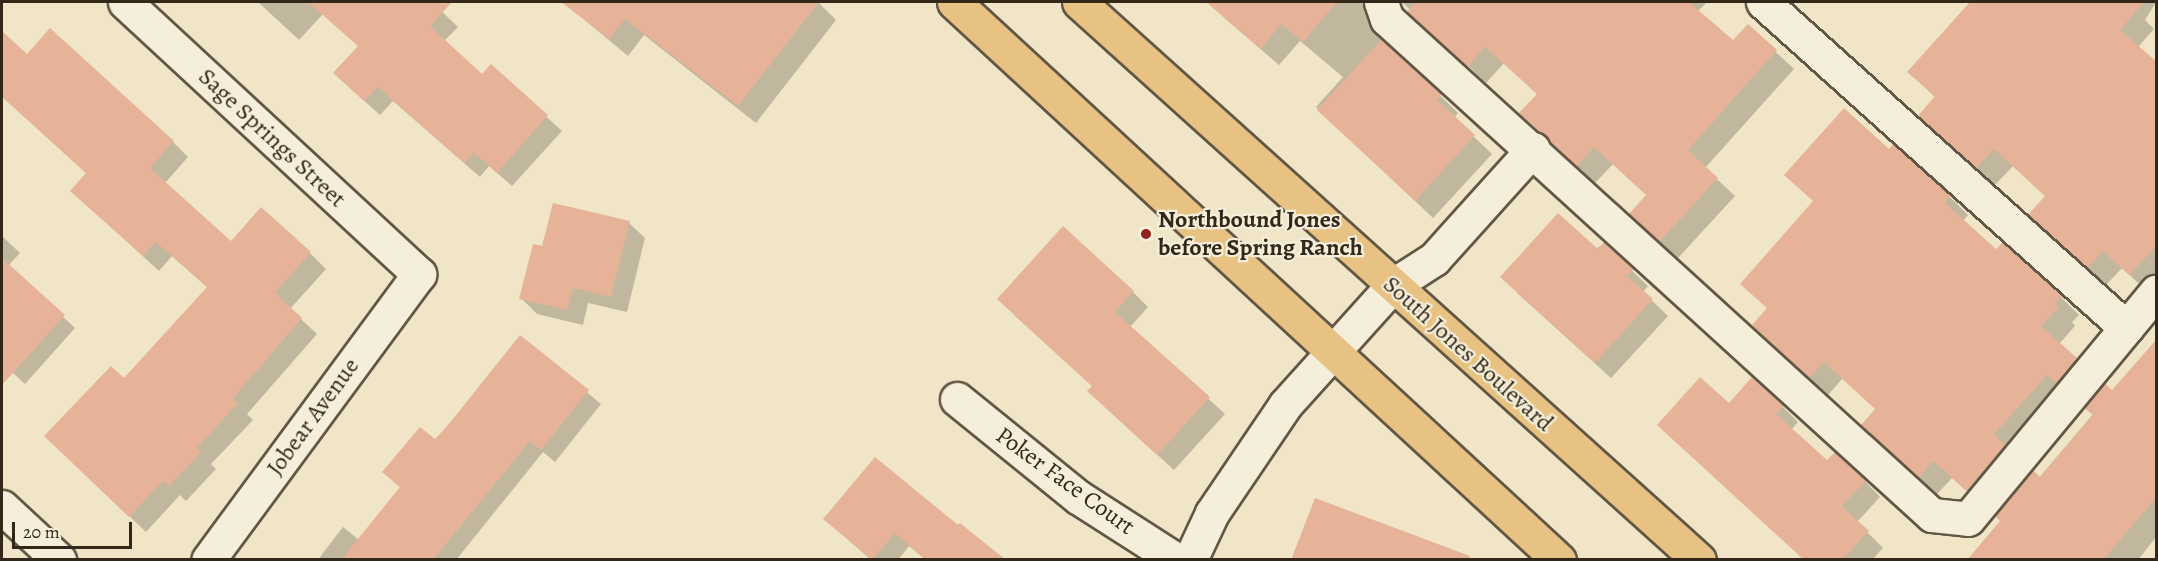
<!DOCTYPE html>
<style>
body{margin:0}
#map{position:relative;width:2158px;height:561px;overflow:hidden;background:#f0e5c6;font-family:Alegreya,serif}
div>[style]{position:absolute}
.shadow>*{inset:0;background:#0003}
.building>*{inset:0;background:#e7b398}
.roads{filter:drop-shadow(2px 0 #625645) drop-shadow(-2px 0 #625645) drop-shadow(0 2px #625645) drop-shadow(0 -2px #625645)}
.minor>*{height:33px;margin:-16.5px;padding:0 16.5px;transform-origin:16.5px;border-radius:16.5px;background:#f5eeda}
.major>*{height:33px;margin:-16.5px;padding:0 16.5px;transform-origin:16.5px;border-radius:16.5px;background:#e8c283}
.dots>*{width:16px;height:16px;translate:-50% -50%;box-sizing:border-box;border:3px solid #f5eeda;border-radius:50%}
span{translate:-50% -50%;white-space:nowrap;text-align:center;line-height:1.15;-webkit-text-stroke:4.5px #f5eeda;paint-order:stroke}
.street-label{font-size:24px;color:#33271a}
.poi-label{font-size:24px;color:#33271a;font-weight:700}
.left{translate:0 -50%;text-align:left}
.frame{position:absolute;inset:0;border:3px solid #33271a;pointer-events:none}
.scale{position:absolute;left:12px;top:522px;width:120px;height:27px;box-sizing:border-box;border:3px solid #33271a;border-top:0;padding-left:8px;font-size:18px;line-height:21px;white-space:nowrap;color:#33271a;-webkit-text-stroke:4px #f5eeda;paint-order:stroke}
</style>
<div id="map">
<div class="shadow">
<i style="clip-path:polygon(258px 2px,432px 2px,458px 27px,444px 41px,482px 76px,491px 66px,562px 131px,512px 186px,489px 166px,480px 177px,393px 101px,380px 115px,350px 88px,359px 47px,323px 14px,299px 40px)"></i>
<i style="clip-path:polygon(563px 2px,818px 2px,836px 20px,756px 123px,644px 35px,628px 56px)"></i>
<i style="clip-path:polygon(1214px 2px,1396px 2px,1380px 16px,1387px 44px,1458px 113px,1454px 118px,1492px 154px,1433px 218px,1316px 107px,1343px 77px,1300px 41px,1279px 65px,1229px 22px,1211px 5px)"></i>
<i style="clip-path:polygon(1402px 2px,1707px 2px,1698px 11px,1733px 43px,1748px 26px,1794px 69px,1705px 168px,1735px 196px,1678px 258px,1649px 232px,1648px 196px,1613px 164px,1595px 183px,1539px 131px,1538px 95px,1504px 63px,1486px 83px)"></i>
<i style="clip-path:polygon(1990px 2px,2156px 2px,2145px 20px,2154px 29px,2138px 47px,2156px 64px,2156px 282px,2148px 292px,2122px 268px,2106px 285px,2048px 232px,2046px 197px,2013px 166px,1995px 185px,1938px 134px,1936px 98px,1909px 72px,1959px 35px)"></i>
<i style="clip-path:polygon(2px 33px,27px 56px,173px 142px,188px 157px,165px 183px,231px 243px,310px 253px,326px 269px,290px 309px,317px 334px,247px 414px,253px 420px,211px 464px,216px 469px,186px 501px,180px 495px,146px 532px,62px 452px,208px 288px,172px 256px,159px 271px,88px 206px,87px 174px,2px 96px)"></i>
<i style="clip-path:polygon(1889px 151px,1950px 197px,1968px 215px,1963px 221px,1996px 251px,2061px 297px,2079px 315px,2072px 322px,2075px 326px,2059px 344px,2094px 377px,1985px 508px,1952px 478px,1937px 494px,1880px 442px,1877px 409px,1843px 378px,1828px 395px,1771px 343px,1754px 325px,1768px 309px,1743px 284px)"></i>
<i style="clip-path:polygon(629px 223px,645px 238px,627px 312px,588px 303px,583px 325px,537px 314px,521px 298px,543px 247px)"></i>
<i style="clip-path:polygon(2px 236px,20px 253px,8px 266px,75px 328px,25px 384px,2px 363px)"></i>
<i style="clip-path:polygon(1604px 244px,1648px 286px,1643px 292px,1668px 316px,1611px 378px,1517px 293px)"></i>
<i style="clip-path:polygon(1133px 292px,1148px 307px,1130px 327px,1225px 414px,1174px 470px,1105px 407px,1093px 387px,1014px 315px)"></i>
<i style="clip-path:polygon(521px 337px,601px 404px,555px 462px,543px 452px,456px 560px,322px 560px,320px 557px,343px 527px,359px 540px,401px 488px,384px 472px,435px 441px)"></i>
<i style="clip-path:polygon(2156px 340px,2156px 537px,2138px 560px,1969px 560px)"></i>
<i style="clip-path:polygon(1729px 405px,1783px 407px,1798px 422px,1791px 430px,1828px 463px,1865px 481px,1880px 497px,1857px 522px,1883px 548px,1872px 560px,1805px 560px)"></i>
<i style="clip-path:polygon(875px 459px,1002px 560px,926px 560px,909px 546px,898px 560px,871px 560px,825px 519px)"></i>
</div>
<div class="building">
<i style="clip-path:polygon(308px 2px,452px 2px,430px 26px,482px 74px,491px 64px,548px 115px,497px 173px,474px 152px,464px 163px,378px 87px,364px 101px,333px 73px,358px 46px)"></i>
<i style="clip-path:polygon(561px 2px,819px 2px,738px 106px,625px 19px,609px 39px)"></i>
<i style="clip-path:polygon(1206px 2px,1337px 2px,1303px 42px,1281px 24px,1261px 49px)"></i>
<i style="clip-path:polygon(1417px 2px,1689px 2px,1733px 40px,1748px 24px,1777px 50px,1688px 150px,1718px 178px,1659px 242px,1629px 214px,1646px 195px,1594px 147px,1577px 166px,1519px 113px,1537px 94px,1485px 47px,1467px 67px,1407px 12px)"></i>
<i style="clip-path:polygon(1970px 2px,2144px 2px,2120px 30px,2157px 62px,2157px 245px,2129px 275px,2103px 251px,2087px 268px,2028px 215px,2045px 196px,1994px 149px,1976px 168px,1918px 116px,1935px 96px,1907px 72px)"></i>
<i style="clip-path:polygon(50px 28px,174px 141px,150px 168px,231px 241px,261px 207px,311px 252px,275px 293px,302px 318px,233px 398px,238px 403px,197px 448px,202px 452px,169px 486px,163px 481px,129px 517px,44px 436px,111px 366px,124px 378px,207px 287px,156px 242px,143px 256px,70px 191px,86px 173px,2px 97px,2px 31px,27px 54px)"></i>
<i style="clip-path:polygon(1382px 39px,1442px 94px,1437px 100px,1475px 135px,1415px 201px,1317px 110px)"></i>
<i style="clip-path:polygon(1844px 108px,1889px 149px,1893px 144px,1951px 196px,1945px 203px,1996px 249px,2003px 242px,2062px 296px,2055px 304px,2059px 307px,2041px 326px,2077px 358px,2056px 383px,2047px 375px,1994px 434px,2005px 445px,1967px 491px,1933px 461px,1919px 478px,1861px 425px,1875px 409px,1824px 362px,1809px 378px,1752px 325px,1767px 308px,1740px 284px,1813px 201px,1784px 175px)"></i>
<i style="clip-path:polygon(553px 203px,630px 221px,611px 297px,573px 288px,567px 310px,519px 299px,533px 244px,542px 246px)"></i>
<i style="clip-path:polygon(1558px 213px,1598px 249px,1604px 242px,1634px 269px,1627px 276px,1653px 299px,1595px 363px,1500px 277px)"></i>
<i style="clip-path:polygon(1063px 226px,1134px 291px,1115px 312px,1210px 397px,1157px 455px,1087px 391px,1092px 386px,997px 299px)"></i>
<i style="clip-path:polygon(2px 258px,65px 315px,2px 385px)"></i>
<i style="clip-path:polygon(520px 335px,589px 390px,541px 450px,530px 441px,433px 560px,341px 560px,400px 487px,382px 472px,420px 427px,435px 439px,449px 424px)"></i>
<i style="clip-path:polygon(2157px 339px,2157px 497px,2103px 560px,1967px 560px,2000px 521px,1995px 516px,2033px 470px,2040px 477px,2093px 415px,2084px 408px,2105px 383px,2112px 390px)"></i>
<i style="clip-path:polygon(1700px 377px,1729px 403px,1752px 377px,1784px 406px,1776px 414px,1827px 460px,1835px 452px,1866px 480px,1842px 506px,1869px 531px,1842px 560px,1804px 560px,1657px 425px)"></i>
<i style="clip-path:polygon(875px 457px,958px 525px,960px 523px,1006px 560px,926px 560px,895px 533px,872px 560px,823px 519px)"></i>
<i style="clip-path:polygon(1315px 498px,1470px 556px,1469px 560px,1291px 560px)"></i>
</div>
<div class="roads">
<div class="minor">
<i style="left:125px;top:2px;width:401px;rotate:42.8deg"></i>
<i style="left:419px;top:274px;width:355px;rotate:126.4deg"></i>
<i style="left:1381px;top:2px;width:18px;rotate:71deg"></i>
<i style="left:1387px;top:19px;width:737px;rotate:42.31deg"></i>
<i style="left:1932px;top:515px;width:36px;rotate:6deg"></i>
<i style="left:1968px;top:519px;width:295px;rotate:-50.4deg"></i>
<i style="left:1763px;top:2px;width:488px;rotate:41.9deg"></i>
<i style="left:957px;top:399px;width:156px;rotate:39deg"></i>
<i style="left:1078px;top:497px;width:117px;rotate:32.7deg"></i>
<i style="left:2px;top:507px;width:78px;rotate:42.9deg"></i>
<i style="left:1190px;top:560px;width:52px;rotate:-64.9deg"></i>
<i style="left:1212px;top:513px;width:130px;rotate:-55.9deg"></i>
<i style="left:1285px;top:405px;width:160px;rotate:-48deg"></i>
<i style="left:1392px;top:286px;width:50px;rotate:-32.7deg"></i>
<i style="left:1434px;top:259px;width:148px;rotate:-48deg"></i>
</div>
<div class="major">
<i style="left:954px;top:2px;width:823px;rotate:42.69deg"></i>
<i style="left:1079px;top:2px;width:834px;rotate:41.99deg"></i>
</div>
</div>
<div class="dots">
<i style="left:1146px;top:234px;background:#8f2418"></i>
</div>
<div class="street-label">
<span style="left:272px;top:138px;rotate:43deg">Sage Springs Street</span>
<span style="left:1468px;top:354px;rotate:42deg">South Jones Boulevard</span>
<span style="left:313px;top:417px;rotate:-54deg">Jobear Avenue</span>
<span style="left:1065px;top:481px;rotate:36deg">Poker Face Court</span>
</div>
<div class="poi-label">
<span class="left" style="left:1158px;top:234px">Northbound Jones<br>before Spring Ranch</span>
</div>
<div class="frame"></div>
<div class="scale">20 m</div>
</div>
